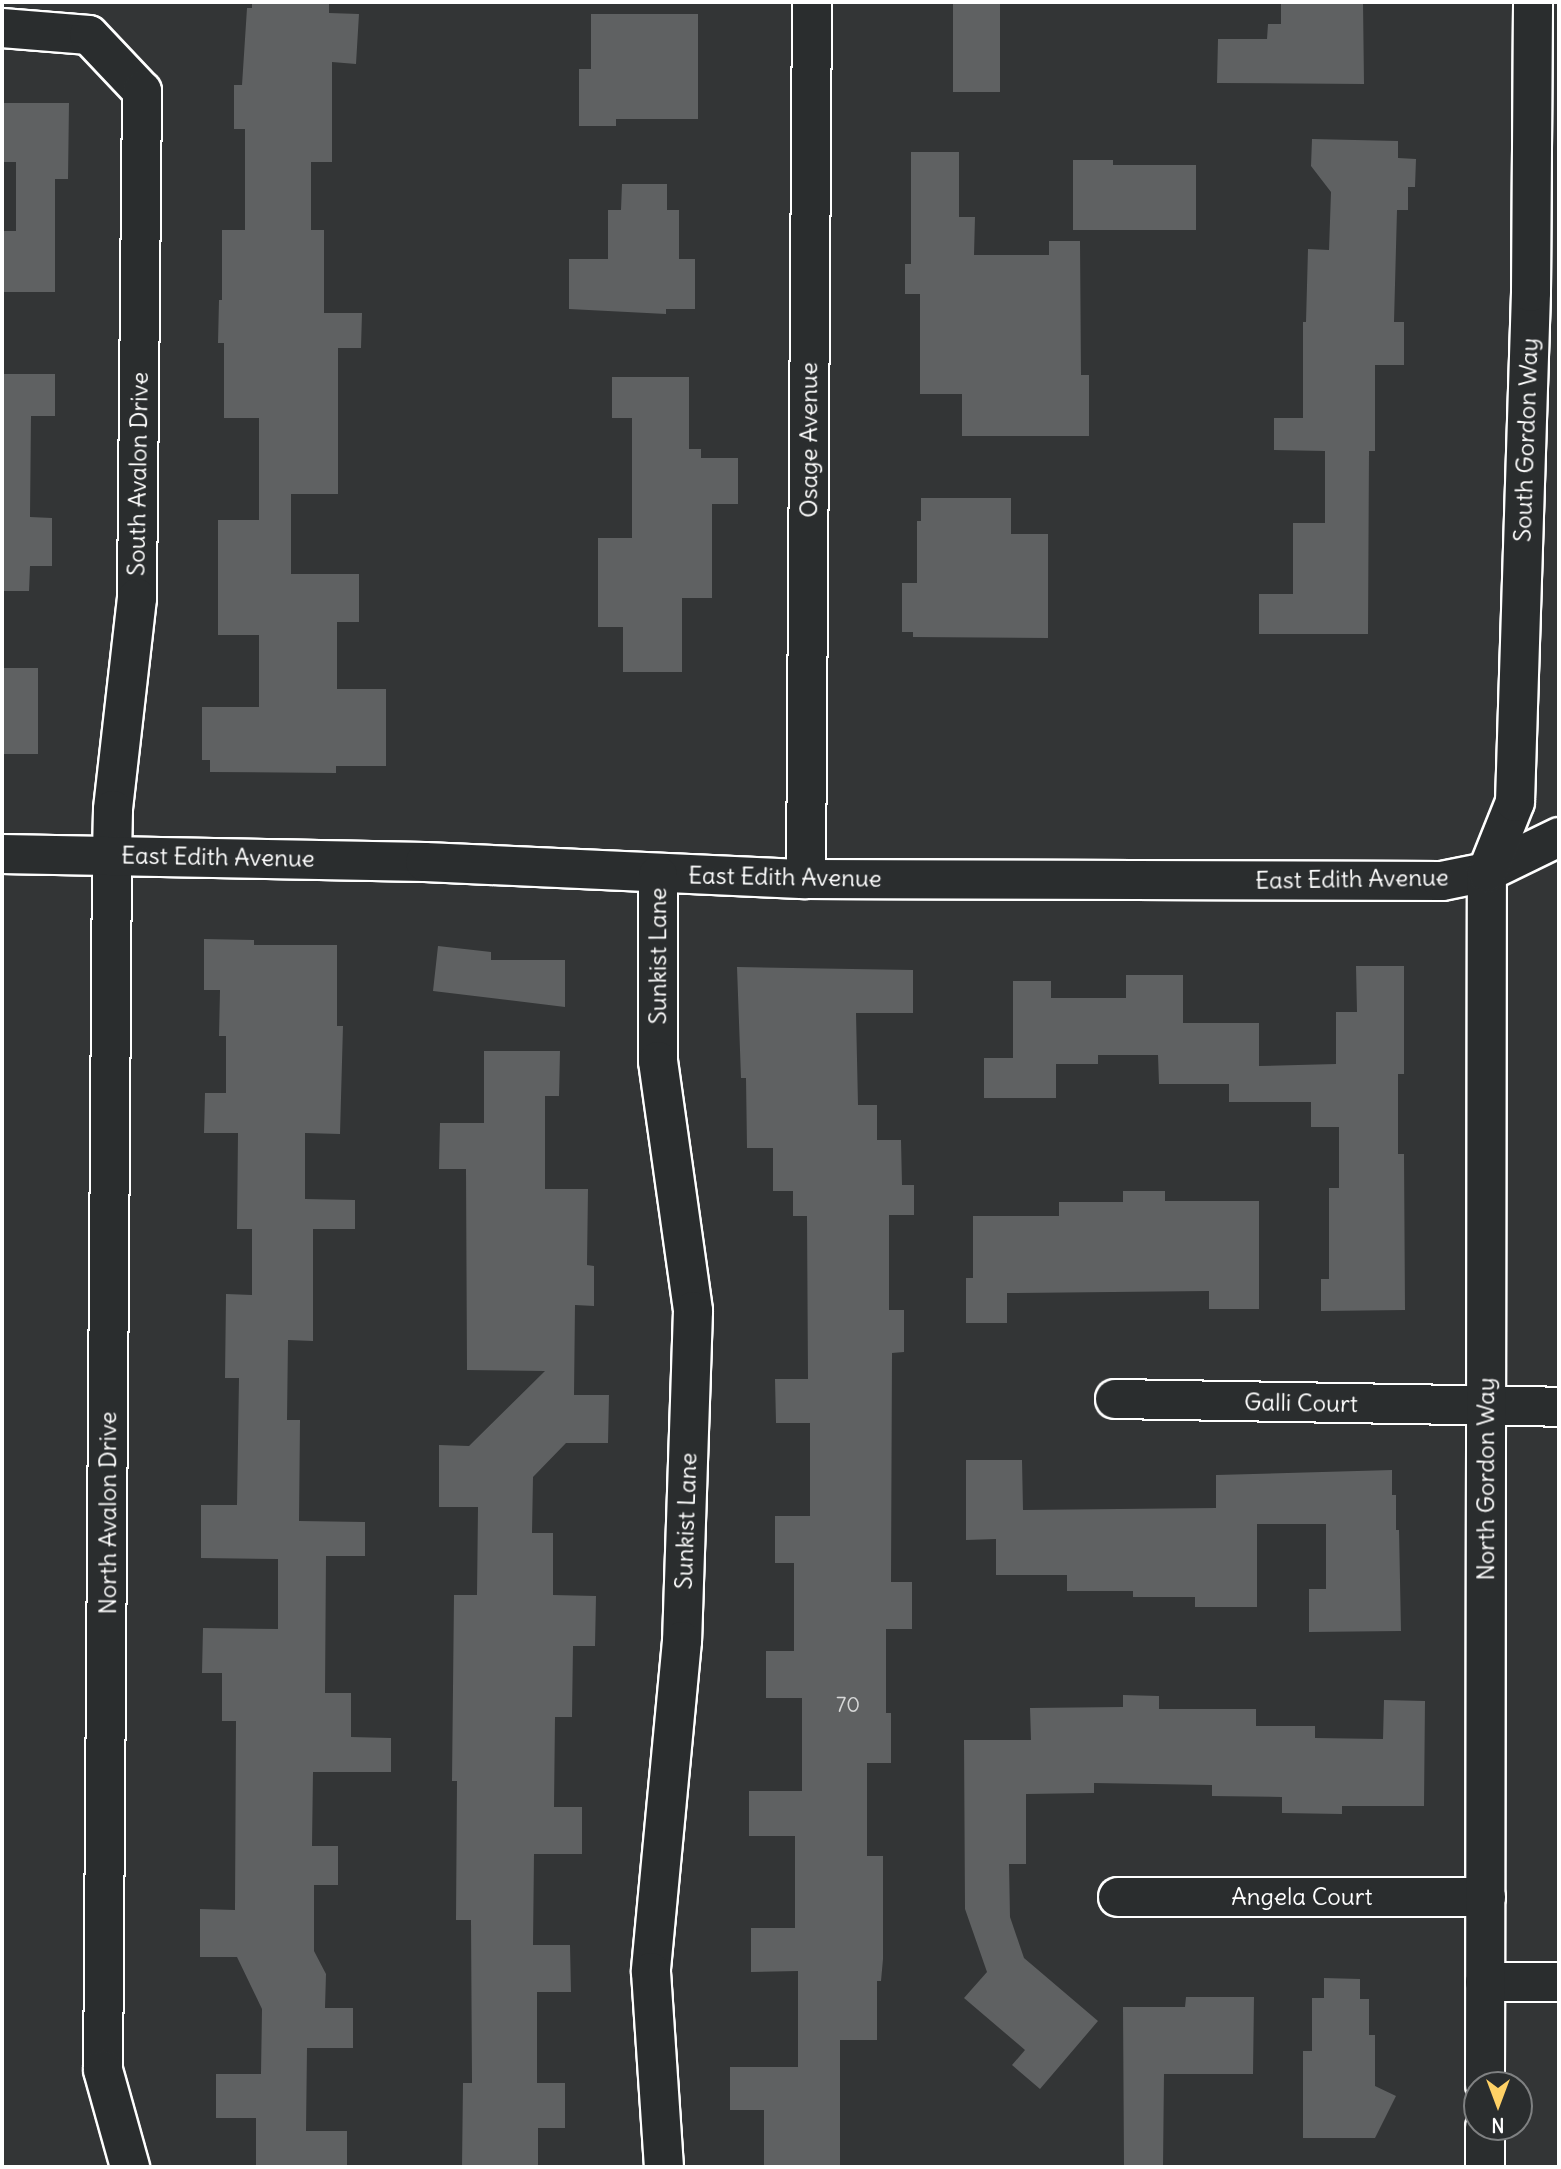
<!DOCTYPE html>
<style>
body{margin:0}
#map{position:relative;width:1561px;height:2169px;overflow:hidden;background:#333536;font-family:Delius,sans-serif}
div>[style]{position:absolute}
.building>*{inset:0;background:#5f6162}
.roads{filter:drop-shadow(2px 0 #fff) drop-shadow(-2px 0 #fff) drop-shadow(0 2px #fff) drop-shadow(0 -2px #fff)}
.street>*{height:38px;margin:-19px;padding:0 19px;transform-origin:19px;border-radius:19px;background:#2a2d2e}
span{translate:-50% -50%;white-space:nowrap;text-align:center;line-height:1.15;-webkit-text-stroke:5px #2a2d2e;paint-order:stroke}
.number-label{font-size:21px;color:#d7d8d8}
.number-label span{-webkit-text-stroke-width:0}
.street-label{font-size:24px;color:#fff}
.frame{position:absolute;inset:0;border:4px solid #fff;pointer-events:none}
.north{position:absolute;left:1463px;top:2071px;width:70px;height:70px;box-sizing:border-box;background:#2a2d2e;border:2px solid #7f8182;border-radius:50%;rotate:180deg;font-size:19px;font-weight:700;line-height:28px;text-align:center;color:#fff}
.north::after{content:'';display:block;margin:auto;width:24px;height:32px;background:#ffd166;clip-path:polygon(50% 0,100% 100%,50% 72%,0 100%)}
</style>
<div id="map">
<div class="building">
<i style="clip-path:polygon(252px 2px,329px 2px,329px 13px,359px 14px,356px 64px,332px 62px,332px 162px,311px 162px,311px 230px,324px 230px,324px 313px,362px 313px,361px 348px,338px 348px,338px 494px,291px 494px,291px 574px,359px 574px,359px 622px,337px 622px,337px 689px,386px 689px,386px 766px,336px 766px,336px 773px,210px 772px,210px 760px,202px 760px,202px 707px,259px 707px,259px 635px,218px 635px,218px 520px,259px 520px,259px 418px,224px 418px,224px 343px,218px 343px,219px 300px,222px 300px,222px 230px,245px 230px,245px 129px,234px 129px,234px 85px,242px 85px,247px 8px,252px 8px)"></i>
<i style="clip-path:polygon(953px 2px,1000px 2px,1000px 92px,953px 92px)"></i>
<i style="clip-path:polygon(1281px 2px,1363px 2px,1364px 84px,1217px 83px,1218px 39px,1267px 39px,1268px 24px,1281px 24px)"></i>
<i style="clip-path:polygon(591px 14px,698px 14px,698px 119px,616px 119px,616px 126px,579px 126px,579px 69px,591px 69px)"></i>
<i style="clip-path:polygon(2px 103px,69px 103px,68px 179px,55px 179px,55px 292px,2px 292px,2px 231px,16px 231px,16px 162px,2px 162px)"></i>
<i style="clip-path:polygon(1312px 139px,1398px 141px,1398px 158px,1416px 159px,1415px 187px,1408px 187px,1408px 210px,1397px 210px,1394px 322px,1404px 322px,1404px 365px,1375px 365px,1375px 451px,1369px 451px,1368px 634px,1259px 634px,1259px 594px,1293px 594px,1293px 523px,1325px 523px,1325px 451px,1274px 450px,1274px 418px,1303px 418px,1303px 322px,1306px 322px,1308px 249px,1329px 250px,1331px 192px,1311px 166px)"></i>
<i style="clip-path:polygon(911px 152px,959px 152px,959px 217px,975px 217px,974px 255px,1049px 255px,1049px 241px,1080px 241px,1081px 375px,1089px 375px,1089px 436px,962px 436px,962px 394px,920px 394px,920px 294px,905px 294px,905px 264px,911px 264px)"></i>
<i style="clip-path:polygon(1073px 160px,1113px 160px,1113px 165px,1196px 165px,1196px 230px,1073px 230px)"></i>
<i style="clip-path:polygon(622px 184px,667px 184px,667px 210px,679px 210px,679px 259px,695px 259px,695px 309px,666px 309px,666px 314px,569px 309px,569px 259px,608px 259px,608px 210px,621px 210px)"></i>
<i style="clip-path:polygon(2px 374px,55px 374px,55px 416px,31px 416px,30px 517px,52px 518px,52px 566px,30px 566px,29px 591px,2px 591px)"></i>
<i style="clip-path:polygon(612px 377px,689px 377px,689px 449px,701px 449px,701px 458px,738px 458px,738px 504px,712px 504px,712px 598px,682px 598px,682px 672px,623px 672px,623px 627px,598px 627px,598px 538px,632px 538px,632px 418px,612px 418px)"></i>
<i style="clip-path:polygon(921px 498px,1011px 498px,1011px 534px,1048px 534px,1048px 638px,913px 637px,913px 632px,902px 632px,902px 583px,917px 583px,917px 521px,921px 521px)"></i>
<i style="clip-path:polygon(4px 668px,38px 668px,38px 754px,2px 754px)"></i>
<i style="clip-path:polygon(204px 939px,254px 940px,254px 945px,337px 945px,337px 1026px,343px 1026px,340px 1134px,305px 1133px,305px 1199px,355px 1200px,355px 1229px,313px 1229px,313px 1341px,288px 1340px,287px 1420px,300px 1420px,299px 1521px,365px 1522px,365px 1556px,326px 1556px,325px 1693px,351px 1693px,351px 1737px,391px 1738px,391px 1772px,313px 1772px,312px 1846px,338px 1846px,338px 1885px,314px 1885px,314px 1951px,326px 1974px,325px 2008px,353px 2008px,353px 2048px,307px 2048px,306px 2131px,347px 2131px,347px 2165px,341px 2167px,256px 2167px,256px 2118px,216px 2118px,216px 2074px,261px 2074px,262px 2009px,237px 1957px,200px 1957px,200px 1909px,235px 1910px,236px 1721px,222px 1721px,222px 1673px,202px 1673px,203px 1628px,278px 1629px,278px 1559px,201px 1558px,201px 1505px,237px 1505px,239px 1378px,225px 1378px,226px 1294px,252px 1295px,252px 1229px,237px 1229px,238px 1133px,204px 1133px,205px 1093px,226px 1093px,226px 1036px,219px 1036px,220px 990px,204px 990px)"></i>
<i style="clip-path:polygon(438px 946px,491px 952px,491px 960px,565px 960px,565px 1007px,433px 991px)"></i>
<i style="clip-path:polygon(1356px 966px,1404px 966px,1404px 1074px,1398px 1074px,1398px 1154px,1404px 1154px,1405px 1310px,1321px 1311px,1321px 1279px,1329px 1279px,1329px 1188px,1339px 1188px,1339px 1127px,1311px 1127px,1311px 1102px,1229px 1102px,1229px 1084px,1159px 1084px,1158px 1055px,1098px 1055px,1098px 1064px,1056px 1064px,1056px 1098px,984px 1098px,984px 1058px,1013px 1058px,1013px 981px,1051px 981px,1051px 998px,1126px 998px,1126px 975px,1183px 975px,1183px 1023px,1259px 1023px,1259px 1066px,1336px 1064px,1336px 1012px,1357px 1012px)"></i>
<i style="clip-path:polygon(737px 967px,913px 970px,913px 1013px,856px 1013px,858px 1105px,877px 1105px,877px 1140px,901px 1140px,902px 1185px,914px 1185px,914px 1215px,889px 1215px,889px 1310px,904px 1310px,904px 1352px,892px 1353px,891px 1582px,912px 1582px,912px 1629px,886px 1629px,886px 1713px,891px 1713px,891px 1763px,867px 1763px,867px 1856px,883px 1856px,883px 1959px,881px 1981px,877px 1981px,877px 2040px,840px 2040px,840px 2167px,764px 2167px,764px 2110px,730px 2110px,730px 2067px,798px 2067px,798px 1971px,751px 1972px,751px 1928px,795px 1928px,795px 1836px,749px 1836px,749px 1791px,802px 1791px,802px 1698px,766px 1698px,766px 1651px,794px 1651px,794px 1563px,775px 1563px,775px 1516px,810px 1516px,810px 1423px,776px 1423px,775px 1379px,808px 1379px,807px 1216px,793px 1216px,793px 1191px,773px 1191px,773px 1148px,747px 1148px,746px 1078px,741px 1078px)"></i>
<i style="clip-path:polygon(484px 1051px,560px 1051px,559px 1096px,545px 1096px,545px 1189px,588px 1189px,587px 1265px,594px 1266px,594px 1306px,575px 1305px,574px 1395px,609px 1395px,608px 1443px,566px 1443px,533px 1477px,532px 1533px,553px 1533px,553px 1595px,596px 1596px,595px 1646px,573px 1646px,572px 1717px,555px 1717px,554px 1807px,582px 1807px,582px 1854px,534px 1854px,533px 1945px,570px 1945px,571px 1992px,537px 1992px,537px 2083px,565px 2083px,565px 2128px,538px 2128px,538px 2167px,462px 2167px,463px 2083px,472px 2083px,471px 1920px,456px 1920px,457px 1781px,452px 1781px,454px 1595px,477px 1595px,478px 1507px,439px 1507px,439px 1445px,469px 1446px,545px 1371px,467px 1370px,466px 1169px,439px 1169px,440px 1123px,484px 1123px)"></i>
<i style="clip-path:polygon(1123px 1191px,1165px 1191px,1165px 1201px,1259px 1201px,1259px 1309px,1209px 1309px,1209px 1291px,1007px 1293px,1007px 1323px,966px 1323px,966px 1278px,973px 1278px,973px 1216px,1059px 1216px,1059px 1202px,1123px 1202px)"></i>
<i style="clip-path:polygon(966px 1460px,1022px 1460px,1023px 1510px,1216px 1508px,1216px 1475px,1392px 1470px,1392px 1495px,1396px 1495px,1396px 1530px,1399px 1530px,1401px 1631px,1309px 1632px,1309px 1589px,1326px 1589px,1326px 1524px,1257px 1524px,1257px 1607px,1195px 1607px,1195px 1597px,1133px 1597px,1133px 1591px,1067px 1591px,1067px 1575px,996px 1575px,996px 1539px,966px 1540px)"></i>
<i style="clip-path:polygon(1123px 1695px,1159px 1696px,1159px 1709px,1256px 1709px,1256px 1726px,1315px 1726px,1315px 1738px,1383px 1739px,1384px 1700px,1425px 1701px,1424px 1806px,1342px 1806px,1342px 1814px,1282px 1813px,1282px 1797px,1212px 1796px,1212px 1785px,1094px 1783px,1094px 1793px,1026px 1794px,1026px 1864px,1009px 1864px,1010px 1917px,1024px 1958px,1098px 2021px,1040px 2089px,1012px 2065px,1025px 2050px,964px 1998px,987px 1972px,965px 1909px,964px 1740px,1031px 1740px,1030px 1708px,1123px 1707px)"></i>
<i style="clip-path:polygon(1324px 1978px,1360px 1979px,1360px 1999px,1369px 1999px,1369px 2035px,1375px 2035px,1375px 2086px,1396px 2096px,1375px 2138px,1303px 2138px,1303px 2051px,1312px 2051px,1312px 1998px,1324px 1998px)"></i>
<i style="clip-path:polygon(1186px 1997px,1254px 1997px,1253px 2074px,1164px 2074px,1163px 2167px,1124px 2167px,1123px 2007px,1185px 2007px)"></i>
</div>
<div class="roads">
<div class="street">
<i style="left:2px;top:28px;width:87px;rotate:4.6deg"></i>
<i style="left:89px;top:35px;width:77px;rotate:46.6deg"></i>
<i style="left:142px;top:91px;width:507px;rotate:90.57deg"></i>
<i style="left:137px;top:598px;width:213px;rotate:96.5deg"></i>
<i style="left:113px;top:810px;width:45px;rotate:91.3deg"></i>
<i style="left:112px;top:855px;width:1215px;rotate:90.42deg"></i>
<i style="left:103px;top:2070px;width:101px;rotate:74.4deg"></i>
<i style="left:2px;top:854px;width:423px;rotate:1.1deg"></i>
<i style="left:425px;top:862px;width:381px;rotate:2.6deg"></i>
<i style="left:806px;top:879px;width:636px;rotate:0.18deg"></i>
<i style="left:1442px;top:881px;width:46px;rotate:-11.3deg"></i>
<i style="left:1487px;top:872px;width:80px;rotate:-25.9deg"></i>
<i style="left:658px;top:875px;width:186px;rotate:90deg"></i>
<i style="left:658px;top:1061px;width:252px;rotate:82deg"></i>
<i style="left:693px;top:1311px;width:330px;rotate:91.9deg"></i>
<i style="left:682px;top:1641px;width:332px;rotate:95.4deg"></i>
<i style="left:651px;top:1972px;width:195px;rotate:86.2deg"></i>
<i style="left:806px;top:879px;width:877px;rotate:-89.61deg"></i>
<i style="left:1115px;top:1399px;width:444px;rotate:1deg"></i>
<i style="left:1118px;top:1897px;width:368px"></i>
<i style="left:1485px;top:1982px;width:74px"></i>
<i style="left:1485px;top:2085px;width:1213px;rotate:-89.91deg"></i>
<i style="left:1487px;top:872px;width:75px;rotate:-68.2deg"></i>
<i style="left:1515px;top:802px;width:510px;rotate:-88.2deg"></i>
<i style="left:1531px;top:292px;width:290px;rotate:-89.6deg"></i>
<i style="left:1485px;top:2167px;width:40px;rotate:-90deg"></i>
</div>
</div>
<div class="number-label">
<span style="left:848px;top:1705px">70</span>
</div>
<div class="street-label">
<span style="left:809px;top:440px;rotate:-90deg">Osage Avenue</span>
<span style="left:1526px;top:440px;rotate:-88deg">South Gordon Way</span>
<span style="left:138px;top:474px;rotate:-89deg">South Avalon Drive</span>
<span style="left:218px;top:857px;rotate:1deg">East Edith Avenue</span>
<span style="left:785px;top:877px;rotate:1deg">East Edith Avenue</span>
<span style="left:1352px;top:879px;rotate:-1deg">East Edith Avenue</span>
<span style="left:658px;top:956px;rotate:-90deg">Sunkist Lane</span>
<span style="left:1301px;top:1403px;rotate:1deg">Galli Court</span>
<span style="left:1486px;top:1479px;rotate:-90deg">North Gordon Way</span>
<span style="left:108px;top:1513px;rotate:-90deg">North Avalon Drive</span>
<span style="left:686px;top:1521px;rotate:-88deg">Sunkist Lane</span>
<span style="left:1302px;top:1897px">Angela Court</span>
</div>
<div class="frame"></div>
<div class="north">N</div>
</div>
